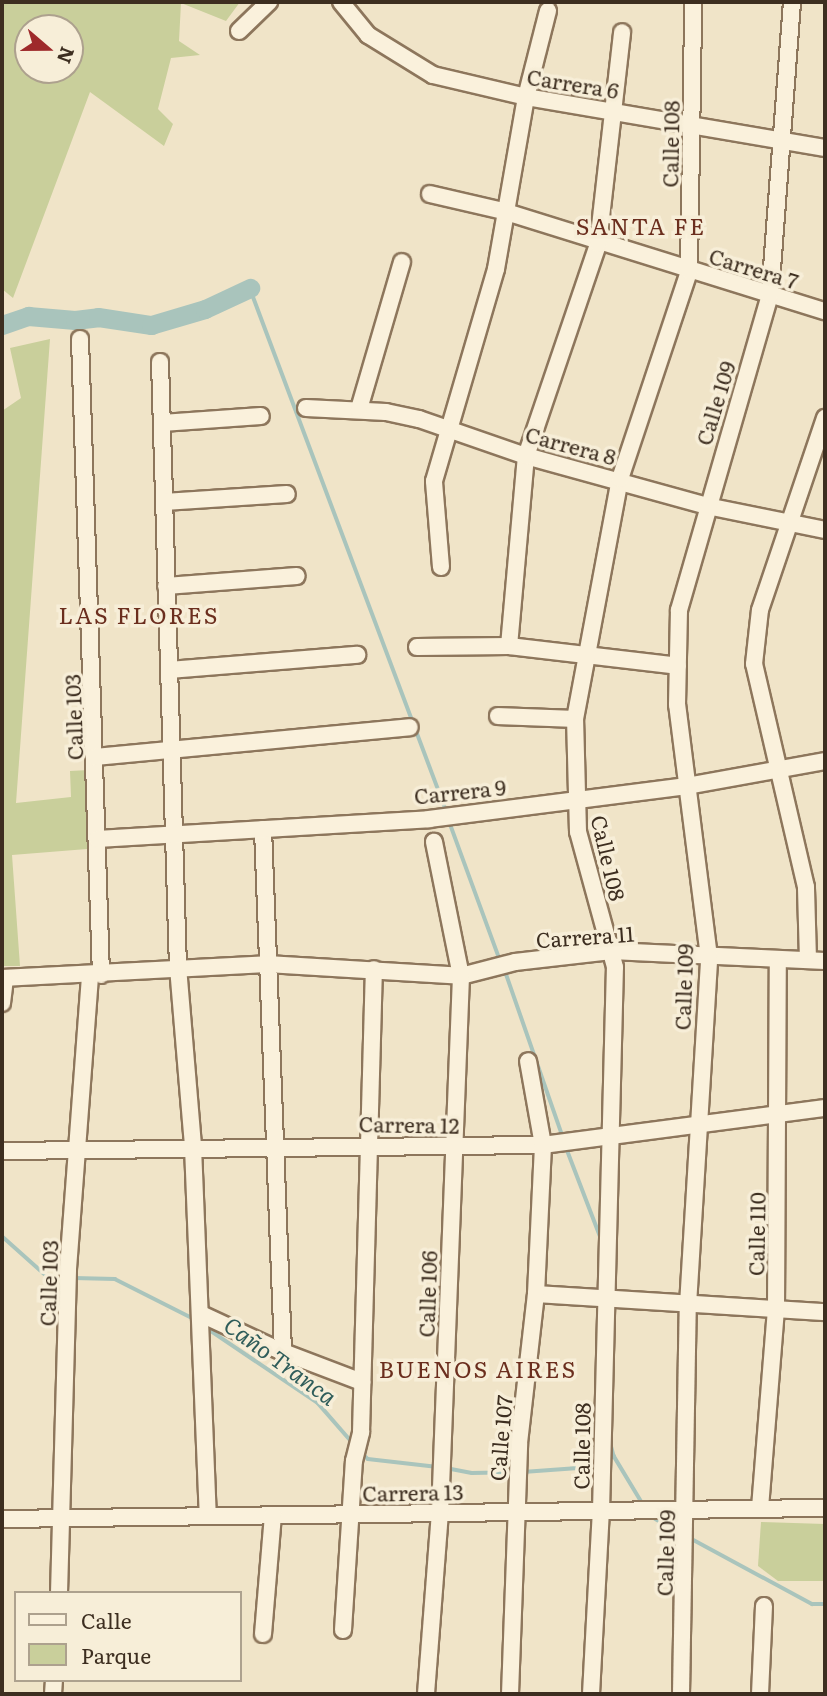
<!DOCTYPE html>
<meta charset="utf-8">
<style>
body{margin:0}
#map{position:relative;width:827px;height:1696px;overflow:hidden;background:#f0e4c8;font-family:Literata,serif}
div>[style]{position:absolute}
.green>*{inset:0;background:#c9cf9b}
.stream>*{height:3.5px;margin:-1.75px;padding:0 1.75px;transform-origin:1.75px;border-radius:1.75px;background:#a9c4bc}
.river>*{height:19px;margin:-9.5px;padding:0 9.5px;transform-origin:9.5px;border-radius:9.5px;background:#a9c4bc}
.roads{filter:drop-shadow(2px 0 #8d765c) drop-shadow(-2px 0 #8d765c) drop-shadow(0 2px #8d765c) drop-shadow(0 -2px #8d765c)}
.minor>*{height:16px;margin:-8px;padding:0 8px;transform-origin:8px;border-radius:8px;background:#faf1dc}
span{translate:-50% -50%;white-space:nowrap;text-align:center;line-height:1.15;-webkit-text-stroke:7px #f7eed8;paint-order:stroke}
.street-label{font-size:21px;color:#3d2e20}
.neighbourhood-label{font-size:23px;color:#6b2e1e;letter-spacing:2px}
.water-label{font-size:23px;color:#2f5d5a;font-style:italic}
.frame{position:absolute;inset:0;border:4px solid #3d2e20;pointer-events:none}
.legend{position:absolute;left:14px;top:1591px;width:228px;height:91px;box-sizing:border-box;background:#f7eed8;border:2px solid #ada18e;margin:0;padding:9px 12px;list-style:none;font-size:21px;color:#3d2e20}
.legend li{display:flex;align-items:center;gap:14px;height:35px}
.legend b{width:35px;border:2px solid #ada18e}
.north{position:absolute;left:14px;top:14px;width:70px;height:70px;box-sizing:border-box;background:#f7eed8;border:2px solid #ada18e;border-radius:50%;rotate:110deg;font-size:19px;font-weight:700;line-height:28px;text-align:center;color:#3d2e20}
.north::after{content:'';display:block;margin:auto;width:24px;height:32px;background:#9e2a2b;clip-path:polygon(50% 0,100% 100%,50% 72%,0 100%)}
</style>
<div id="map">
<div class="green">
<i style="clip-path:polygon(evenodd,2px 2px,240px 2px,226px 21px,181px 3px,179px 41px,200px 55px,171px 58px,158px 109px,173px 124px,164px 146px,90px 92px,13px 298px,2px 289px,2px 2px,28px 28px,70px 28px,70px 70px,28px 70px,28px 28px)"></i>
<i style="clip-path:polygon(50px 339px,16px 803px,71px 797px,70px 771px,89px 770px,87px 849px,12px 855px,20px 966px,2px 966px,2px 411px,21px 398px,10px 348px)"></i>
<i style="clip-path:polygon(761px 1522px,825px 1524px,825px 1581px,778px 1581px,758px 1566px)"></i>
</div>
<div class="stream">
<i style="left:250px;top:288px;width:554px;rotate:69.41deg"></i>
<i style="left:450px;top:823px;width:143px;rotate:69.9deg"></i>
<i style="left:506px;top:973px;width:170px;rotate:70.8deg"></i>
<i style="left:568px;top:1152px;width:92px;rotate:69deg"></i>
<i style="left:2px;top:1236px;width:63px;rotate:41.8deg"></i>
<i style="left:49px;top:1278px;width:13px"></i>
<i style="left:74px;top:1278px;width:41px;rotate:1.4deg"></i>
<i style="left:115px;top:1279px;width:91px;rotate:26.8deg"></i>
<i style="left:205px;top:1327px;width:136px;rotate:33.9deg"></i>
<i style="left:318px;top:1403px;width:52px;rotate:48.9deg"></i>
<i style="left:610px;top:1441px;width:16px;rotate:75deg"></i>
<i style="left:362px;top:1453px;width:8px;rotate:45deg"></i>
<i style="left:368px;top:1459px;width:70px;rotate:6.5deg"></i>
<i style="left:608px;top:1458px;width:6px;rotate:-18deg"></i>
<i style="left:614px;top:1456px;width:56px;rotate:58.9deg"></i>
<i style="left:446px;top:1468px;width:26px;rotate:11deg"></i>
<i style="left:472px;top:1473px;width:43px;rotate:-1.3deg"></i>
<i style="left:523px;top:1472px;width:55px;rotate:-4.2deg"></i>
<i style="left:578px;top:1468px;width:21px;rotate:-17deg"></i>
<i style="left:651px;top:1516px;width:34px;rotate:32deg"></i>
<i style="left:690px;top:1538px;width:139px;rotate:28.4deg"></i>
<i style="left:812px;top:1604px;width:13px"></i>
</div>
<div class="river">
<i style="left:2px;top:325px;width:28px;rotate:-19deg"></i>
<i style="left:28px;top:316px;width:47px;rotate:4.9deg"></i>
<i style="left:75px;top:320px;width:23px;rotate:-7deg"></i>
<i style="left:98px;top:317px;width:54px;rotate:8.6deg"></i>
<i style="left:151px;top:325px;width:56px;rotate:-16.5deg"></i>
<i style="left:205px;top:309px;width:50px;rotate:-25deg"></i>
</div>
<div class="roads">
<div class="minor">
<i style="left:341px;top:2px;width:43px;rotate:50.7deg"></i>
<i style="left:368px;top:35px;width:76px;rotate:31.6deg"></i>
<i style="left:433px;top:75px;width:96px;rotate:13.3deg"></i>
<i style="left:526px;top:97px;width:303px;rotate:9.7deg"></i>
<i style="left:239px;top:31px;width:42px;rotate:-44deg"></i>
<i style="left:430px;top:194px;width:75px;rotate:13.1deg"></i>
<i style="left:503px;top:211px;width:337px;rotate:17.3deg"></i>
<i style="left:80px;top:339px;width:636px;rotate:88.11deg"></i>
<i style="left:160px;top:362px;width:605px;rotate:88.3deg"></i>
<i style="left:178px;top:967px;width:181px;rotate:85.2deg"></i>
<i style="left:193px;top:1147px;width:369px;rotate:87.7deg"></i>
<i style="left:306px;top:408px;width:80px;rotate:2.9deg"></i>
<i style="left:386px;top:412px;width:34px;rotate:12deg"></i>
<i style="left:419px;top:419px;width:113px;rotate:19.1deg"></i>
<i style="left:526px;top:456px;width:188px;rotate:15.4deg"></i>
<i style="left:707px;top:506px;width:120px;rotate:11.5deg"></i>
<i style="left:359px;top:409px;width:153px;rotate:-73.7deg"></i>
<i style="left:162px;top:423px;width:99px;rotate:-4deg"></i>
<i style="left:164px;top:502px;width:123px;rotate:-3.7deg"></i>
<i style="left:441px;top:567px;width:86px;rotate:-94.7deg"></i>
<i style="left:434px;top:481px;width:221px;rotate:-73.7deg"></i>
<i style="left:496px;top:269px;width:175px;rotate:-80.1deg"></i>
<i style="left:526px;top:97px;width:89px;rotate:-75.7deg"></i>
<i style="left:166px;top:586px;width:131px;rotate:-4.4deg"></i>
<i style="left:509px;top:646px;width:191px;rotate:-84.9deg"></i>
<i style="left:526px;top:456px;width:224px;rotate:-71.2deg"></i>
<i style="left:598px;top:244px;width:213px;rotate:-83.5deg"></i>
<i style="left:417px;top:647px;width:92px;rotate:-0.6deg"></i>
<i style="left:509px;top:646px;width:170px;rotate:6.7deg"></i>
<i style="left:169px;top:670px;width:189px;rotate:-4.6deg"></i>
<i style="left:498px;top:716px;width:77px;rotate:2.2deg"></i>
<i style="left:95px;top:757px;width:316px;rotate:-5.4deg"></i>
<i style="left:263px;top:829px;width:523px;rotate:87.81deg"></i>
<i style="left:283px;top:1352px;width:85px;rotate:20.8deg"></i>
<i style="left:97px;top:839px;width:333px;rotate:-3.4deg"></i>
<i style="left:429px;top:819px;width:260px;rotate:-7.3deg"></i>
<i style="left:687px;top:786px;width:140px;rotate:-10.3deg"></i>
<i style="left:808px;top:960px;width:73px;rotate:-91.6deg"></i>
<i style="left:806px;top:887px;width:229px;rotate:-103.1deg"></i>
<i style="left:754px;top:664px;width:54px;rotate:-83.7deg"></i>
<i style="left:760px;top:610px;width:203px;rotate:-71.3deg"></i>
<i style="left:2px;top:978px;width:265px;rotate:-3deg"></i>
<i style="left:267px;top:964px;width:194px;rotate:3.5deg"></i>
<i style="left:461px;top:976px;width:56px;rotate:-14.5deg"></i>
<i style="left:515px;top:962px;width:97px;rotate:-6.5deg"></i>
<i style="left:611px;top:951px;width:214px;rotate:2.7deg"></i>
<i style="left:2px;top:1003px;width:25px;rotate:-83deg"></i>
<i style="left:2px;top:1151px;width:541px;rotate:-0.64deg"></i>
<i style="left:543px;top:1145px;width:284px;rotate:-7.5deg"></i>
<i style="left:536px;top:1294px;width:290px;rotate:3.6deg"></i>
<i style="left:201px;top:1314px;width:90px;rotate:24.9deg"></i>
<i style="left:760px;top:1508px;width:201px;rotate:-85.4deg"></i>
<i style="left:776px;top:1308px;width:349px;rotate:-89.7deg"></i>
<i style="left:2px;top:1519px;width:823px;rotate:-0.77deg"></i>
<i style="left:59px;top:1593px;width:324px;rotate:-88.4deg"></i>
<i style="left:68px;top:1269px;width:294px;rotate:-85.7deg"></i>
<i style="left:343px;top:1630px;width:169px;rotate:-86.3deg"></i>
<i style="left:354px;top:1461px;width:30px;rotate:-76deg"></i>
<i style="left:361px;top:1432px;width:463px;rotate:-88.4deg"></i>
<i style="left:263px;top:1634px;width:119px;rotate:-85.2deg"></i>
<i style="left:53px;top:1694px;width:14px;rotate:-86deg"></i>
<i style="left:426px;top:1694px;width:182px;rotate:-85.6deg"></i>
<i style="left:440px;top:1513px;width:537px;rotate:-87.76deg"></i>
<i style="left:461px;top:976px;width:137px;rotate:-101.4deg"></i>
<i style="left:510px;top:1694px;width:251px;rotate:-87.9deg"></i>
<i style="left:519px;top:1443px;width:150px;rotate:-83.5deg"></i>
<i style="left:536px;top:1294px;width:149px;rotate:-87.3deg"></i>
<i style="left:543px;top:1145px;width:85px;rotate:-100.1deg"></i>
<i style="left:591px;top:1694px;width:183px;rotate:-86.9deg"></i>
<i style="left:601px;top:1511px;width:544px;rotate:-88.53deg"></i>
<i style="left:615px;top:967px;width:140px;rotate:-105.3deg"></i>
<i style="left:578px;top:832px;width:113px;rotate:-91.5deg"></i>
<i style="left:575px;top:719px;width:244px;rotate:-79.4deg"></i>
<i style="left:620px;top:479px;width:219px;rotate:-71.6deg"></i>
<i style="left:689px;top:271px;width:269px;rotate:-89.1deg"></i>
<i style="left:681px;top:1694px;width:389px;rotate:-89deg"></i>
<i style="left:688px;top:1305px;width:349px;rotate:-86.5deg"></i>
<i style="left:709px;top:957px;width:254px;rotate:-97.2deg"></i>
<i style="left:677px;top:705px;width:95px;rotate:-88.8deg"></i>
<i style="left:679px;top:610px;width:328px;rotate:-73.9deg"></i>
<i style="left:770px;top:295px;width:294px;rotate:-85.7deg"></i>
<i style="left:760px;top:1694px;width:88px;rotate:-87.4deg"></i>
</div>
</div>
<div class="street-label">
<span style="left:573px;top:83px;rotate:9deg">Carrera 6</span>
<span style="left:670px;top:144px;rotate:-89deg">Calle 108</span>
<span style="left:754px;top:268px;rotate:17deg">Carrera 7</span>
<span style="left:715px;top:403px;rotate:-73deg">Calle 109</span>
<span style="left:571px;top:445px;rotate:15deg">Carrera 8</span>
<span style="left:73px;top:717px;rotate:-92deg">Calle 103</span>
<span style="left:460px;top:791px;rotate:-6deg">Carrera 9</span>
<span style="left:609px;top:858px;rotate:77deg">Calle 108</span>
<span style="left:585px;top:936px;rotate:-4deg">Carrera 11</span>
<span style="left:683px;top:987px;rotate:-88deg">Calle 109</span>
<span style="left:409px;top:1124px;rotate:1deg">Carrera 12</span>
<span style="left:756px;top:1234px;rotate:-89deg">Calle 110</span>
<span style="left:48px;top:1283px;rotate:-88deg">Calle 103</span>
<span style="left:427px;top:1294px;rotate:-88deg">Calle 106</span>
<span style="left:500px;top:1438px;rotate:-85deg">Calle 107</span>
<span style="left:581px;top:1446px;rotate:-89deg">Calle 108</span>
<span style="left:413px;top:1492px;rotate:-1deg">Carrera 13</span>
<span style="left:665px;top:1553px;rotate:-88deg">Calle 109</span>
</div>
<div class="neighbourhood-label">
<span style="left:641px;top:225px">SANTA FE</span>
<span style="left:139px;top:614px">LAS FLORES</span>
<span style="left:478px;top:1368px">BUENOS AIRES</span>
</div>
<div class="water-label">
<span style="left:281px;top:1360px;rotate:36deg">Caño Tranca</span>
</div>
<div class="frame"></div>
<ul class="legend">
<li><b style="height:9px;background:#faf1dc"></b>Calle</li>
<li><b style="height:19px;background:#c9cf9b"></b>Parque</li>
</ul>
<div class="north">N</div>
</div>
